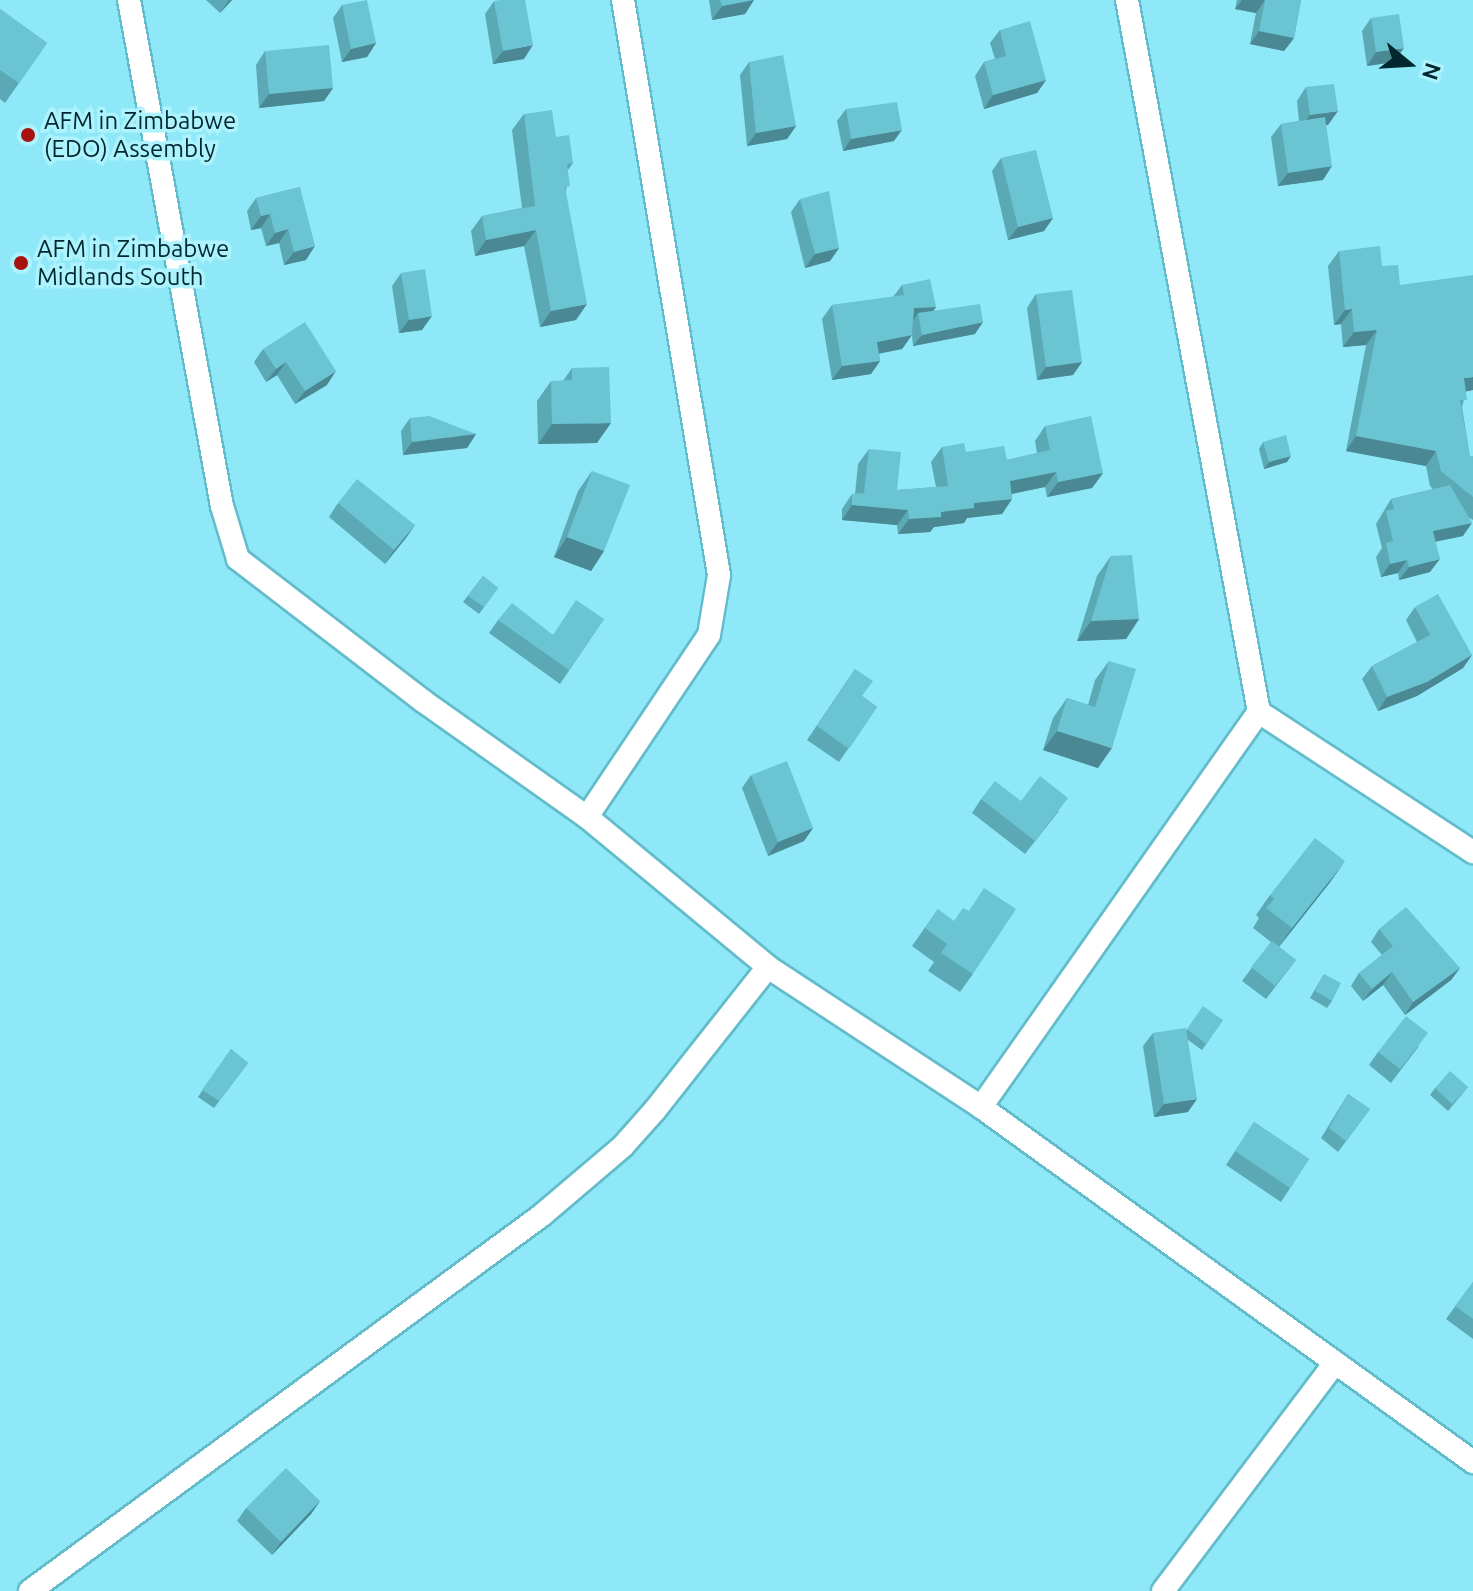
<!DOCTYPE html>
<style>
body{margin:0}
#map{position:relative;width:1473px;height:1591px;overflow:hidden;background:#8fe8f7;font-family:Ubuntu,sans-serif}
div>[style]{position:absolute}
.roads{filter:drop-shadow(2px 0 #63bcca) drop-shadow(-2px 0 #63bcca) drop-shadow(0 2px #63bcca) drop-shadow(0 -2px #63bcca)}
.minor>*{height:22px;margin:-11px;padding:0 11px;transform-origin:11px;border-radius:11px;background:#fff}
.wall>*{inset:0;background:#5ba9b5}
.shaded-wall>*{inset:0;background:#4a8993}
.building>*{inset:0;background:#6ac4d2}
.dots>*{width:22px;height:22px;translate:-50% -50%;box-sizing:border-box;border:4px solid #adf3fe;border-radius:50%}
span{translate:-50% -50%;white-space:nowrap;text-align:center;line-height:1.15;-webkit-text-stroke:7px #adf3fe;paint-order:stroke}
.poi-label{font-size:24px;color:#00282e}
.left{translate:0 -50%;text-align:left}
.north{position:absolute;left:1369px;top:24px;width:80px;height:80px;-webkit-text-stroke:6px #adf3fe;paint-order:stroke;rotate:108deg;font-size:22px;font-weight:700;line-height:32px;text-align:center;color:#00282e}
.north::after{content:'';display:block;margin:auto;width:28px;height:36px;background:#00282e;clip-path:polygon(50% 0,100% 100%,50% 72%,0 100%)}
</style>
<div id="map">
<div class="roads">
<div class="minor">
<i style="left:129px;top:0;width:514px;rotate:79.59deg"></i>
<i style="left:222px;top:506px;width:55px;rotate:73.2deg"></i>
<i style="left:238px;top:559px;width:233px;rotate:37.5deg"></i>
<i style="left:423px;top:701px;width:201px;rotate:35.3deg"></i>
<i style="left:587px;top:817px;width:235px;rotate:39.6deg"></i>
<i style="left:768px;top:967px;width:255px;rotate:33.3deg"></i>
<i style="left:981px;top:1107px;width:607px;rotate:35.81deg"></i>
<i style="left:1127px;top:0;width:724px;rotate:79.5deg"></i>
<i style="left:1259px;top:712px;width:256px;rotate:33.2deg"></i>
<i style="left:587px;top:817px;width:219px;rotate:-56.2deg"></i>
<i style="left:709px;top:635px;width:61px;rotate:-80.5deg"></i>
<i style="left:719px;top:575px;width:583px;rotate:-99.48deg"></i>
<i style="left:981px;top:1107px;width:483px;rotate:-54.9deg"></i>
<i style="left:30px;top:1591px;width:635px;rotate:-36.29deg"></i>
<i style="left:542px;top:1215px;width:106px;rotate:-40.4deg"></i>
<i style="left:623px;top:1146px;width:48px;rotate:-48.4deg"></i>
<i style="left:655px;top:1110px;width:182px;rotate:-51.7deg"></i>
<i style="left:1163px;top:1591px;width:286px;rotate:-53deg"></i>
</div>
</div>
<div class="wall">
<i style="clip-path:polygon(206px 0,232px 0,220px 13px)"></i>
<i style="clip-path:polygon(709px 0,754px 0,745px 14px,712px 20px)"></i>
<i style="clip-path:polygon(1237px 0,1301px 0,1294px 38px,1284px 51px,1250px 44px,1256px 13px,1235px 9px)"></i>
<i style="clip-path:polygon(494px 1px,524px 59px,493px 64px,485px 14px)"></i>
<i style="clip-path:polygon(342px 5px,376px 43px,367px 57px,342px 62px,333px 18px)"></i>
<i style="clip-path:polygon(0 9px,47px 43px,5px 103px,0 99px)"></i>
<i style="clip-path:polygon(1371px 18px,1394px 62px,1367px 66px,1362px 31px)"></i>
<i style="clip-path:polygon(1000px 30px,1046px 80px,1037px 93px,984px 109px,975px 76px,984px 62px,995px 59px,990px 43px)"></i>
<i style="clip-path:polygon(265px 51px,333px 88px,324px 101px,259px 108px,256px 65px)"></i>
<i style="clip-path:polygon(749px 62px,796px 126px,787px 139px,747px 146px,740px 75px)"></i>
<i style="clip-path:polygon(1306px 87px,1328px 125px,1326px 125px,1323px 180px,1278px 186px,1271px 137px,1281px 124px,1299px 121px,1297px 101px)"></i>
<i style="clip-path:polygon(846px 109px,894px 141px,843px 151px,837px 121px)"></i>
<i style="clip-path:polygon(524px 114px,556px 137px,573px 163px,568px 170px,566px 193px,576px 320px,540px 327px,524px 246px,475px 256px,471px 231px,482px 216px,522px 208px,512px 130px)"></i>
<i style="clip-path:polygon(1001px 158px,1053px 218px,1044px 231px,1008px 240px,992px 171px)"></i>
<i style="clip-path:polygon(300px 187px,306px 260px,284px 265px,279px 243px,266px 246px,261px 228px,251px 230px,247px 211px,256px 198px)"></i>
<i style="clip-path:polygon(800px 199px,839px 248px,830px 261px,805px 268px,791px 212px)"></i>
<i style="clip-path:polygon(1339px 251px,1382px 266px,1400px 285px,1473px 390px,1466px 391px,1462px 407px,1470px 457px,1473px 456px,1473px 520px,1469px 518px,1463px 536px,1435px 542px,1430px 572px,1399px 580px,1398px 573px,1381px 577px,1376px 557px,1382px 548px,1376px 524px,1391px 499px,1433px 489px,1430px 486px,1426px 466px,1346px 451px,1366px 345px,1343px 347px,1341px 324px,1334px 325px,1328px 266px)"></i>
<i style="clip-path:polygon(401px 273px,422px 330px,399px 333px,392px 286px)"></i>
<i style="clip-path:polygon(902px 285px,936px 307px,933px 311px,975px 334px,913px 346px,912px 335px,902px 349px,879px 353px,880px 361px,871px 374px,832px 380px,822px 319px,832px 305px,893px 297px)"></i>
<i style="clip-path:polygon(1036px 294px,1082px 362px,1073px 375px,1037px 380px,1027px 308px)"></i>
<i style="clip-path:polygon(263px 349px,327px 385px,295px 404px,277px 375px,266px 382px,254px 362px)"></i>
<i style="clip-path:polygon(572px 368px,597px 443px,538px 444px,537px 401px,551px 381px,563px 381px)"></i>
<i style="clip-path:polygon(410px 418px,476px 434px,467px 448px,403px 455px,401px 431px)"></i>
<i style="clip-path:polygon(1045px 426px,1103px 473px,1092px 488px,1047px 497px,1045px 487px,1012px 494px,1012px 499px,1002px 514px,967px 518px,964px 523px,934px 527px,930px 532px,898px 534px,897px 525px,842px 520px,842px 509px,852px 494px,855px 494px,858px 464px,869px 449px,897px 490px,936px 487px,931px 462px,942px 447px,966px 452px,1007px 460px,1037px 453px,1035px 441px)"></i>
<i style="clip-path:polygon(1263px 442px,1287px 462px,1264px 469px,1259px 449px)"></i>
<i style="clip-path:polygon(592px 471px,604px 551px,591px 571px,554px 557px,578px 491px)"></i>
<i style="clip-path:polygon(338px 503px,415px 525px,385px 564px,329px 517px)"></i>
<i style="clip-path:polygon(1111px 556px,1139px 619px,1126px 639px,1077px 641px,1097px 576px)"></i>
<i style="clip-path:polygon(483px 576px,498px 588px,479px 614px,463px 602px)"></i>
<i style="clip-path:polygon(1415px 607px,1472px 655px,1463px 668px,1417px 696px,1378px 711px,1362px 679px,1372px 666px,1417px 642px,1406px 620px)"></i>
<i style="clip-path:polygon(604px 619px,560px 684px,489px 633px,498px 620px,552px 635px)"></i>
<i style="clip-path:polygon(1109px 661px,1098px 768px,1043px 750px,1053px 718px,1067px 698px,1088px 705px,1095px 680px)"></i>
<i style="clip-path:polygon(855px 669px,862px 696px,877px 707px,839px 762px,807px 740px)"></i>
<i style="clip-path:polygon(751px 775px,813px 828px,804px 841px,768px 856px,742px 788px)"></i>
<i style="clip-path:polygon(981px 799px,1021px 801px,1059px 811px,1025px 854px,972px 813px)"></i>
<i style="clip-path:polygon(1331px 881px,1279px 947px,1296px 960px,1266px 999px,1242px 981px,1271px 942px,1253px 928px,1259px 918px,1256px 915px,1270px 895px)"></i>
<i style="clip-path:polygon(938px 909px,973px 974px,960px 992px,928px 971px,934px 962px,912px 946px)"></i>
<i style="clip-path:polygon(1379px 929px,1460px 968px,1451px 980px,1405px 1015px,1383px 985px,1363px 1001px,1351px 986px,1359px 973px,1382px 955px,1371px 942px)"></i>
<i style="clip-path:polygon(1324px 974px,1332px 1001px,1327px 1008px,1310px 998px)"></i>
<i style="clip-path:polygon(1223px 1020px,1202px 1050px,1188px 1040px,1188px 1112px,1154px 1117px,1143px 1046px,1153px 1033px,1186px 1030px)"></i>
<i style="clip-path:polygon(1419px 1046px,1391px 1083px,1369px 1065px,1378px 1052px)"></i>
<i style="clip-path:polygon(231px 1049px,248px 1063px,214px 1108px,198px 1097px)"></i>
<i style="clip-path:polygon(1468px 1087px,1448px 1111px,1430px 1095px,1435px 1088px)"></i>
<i style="clip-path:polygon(1348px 1094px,1370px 1109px,1338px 1152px,1321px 1138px)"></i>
<i style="clip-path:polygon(1254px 1122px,1309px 1159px,1281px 1202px,1226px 1165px)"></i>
<i style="clip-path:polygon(1473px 1282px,1473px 1339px,1446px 1319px)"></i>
<i style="clip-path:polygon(320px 1501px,311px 1514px,272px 1555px,237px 1521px,246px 1508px)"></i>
</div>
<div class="shaded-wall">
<i style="clip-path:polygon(229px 0,232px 0,220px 13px)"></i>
<i style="clip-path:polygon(754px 0,745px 14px,712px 20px,722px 6px)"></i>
<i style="clip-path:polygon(1242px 0,1265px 0,1256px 13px,1235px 9px)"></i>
<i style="clip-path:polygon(1259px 31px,1294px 38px,1284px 51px,1250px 44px)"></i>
<i style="clip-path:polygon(376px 43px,367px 57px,342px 62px,351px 49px)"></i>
<i style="clip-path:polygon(533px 45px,524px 59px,493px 64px,503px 51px)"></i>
<i style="clip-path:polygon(1404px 48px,1394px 62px,1367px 66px,1376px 52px)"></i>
<i style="clip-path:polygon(1046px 80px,1037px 93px,984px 109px,993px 95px)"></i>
<i style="clip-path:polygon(333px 88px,324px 101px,259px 108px,269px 94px)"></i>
<i style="clip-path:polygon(1338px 111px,1328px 125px,1300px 129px,1310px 115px)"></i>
<i style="clip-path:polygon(796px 126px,787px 139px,747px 146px,756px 133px)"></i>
<i style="clip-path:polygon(902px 130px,894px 141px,843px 151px,851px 139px)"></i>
<i style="clip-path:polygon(1332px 166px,1323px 180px,1278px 186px,1288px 173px)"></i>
<i style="clip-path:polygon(270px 214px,261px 228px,251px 230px,261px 216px)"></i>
<i style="clip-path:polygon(1053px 218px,1044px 231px,1008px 240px,1018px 227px)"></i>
<i style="clip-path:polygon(288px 229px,279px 243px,266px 246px,275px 233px)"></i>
<i style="clip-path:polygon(536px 230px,524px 246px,475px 256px,486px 240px)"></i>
<i style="clip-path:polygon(315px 246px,306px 260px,284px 265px,294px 252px)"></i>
<i style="clip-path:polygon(839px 248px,830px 261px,805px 268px,815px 254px)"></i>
<i style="clip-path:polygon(587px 304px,576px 320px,540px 327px,551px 311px)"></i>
<i style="clip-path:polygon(936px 307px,926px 321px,918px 313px,913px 321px,914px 308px)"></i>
<i style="clip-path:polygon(1352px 309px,1341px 324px,1334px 325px,1345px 310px)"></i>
<i style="clip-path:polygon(432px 316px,422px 330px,399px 333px,409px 320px)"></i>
<i style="clip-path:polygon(983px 322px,975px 334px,913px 346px,922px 335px)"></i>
<i style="clip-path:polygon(1377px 330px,1366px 345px,1343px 347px,1354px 332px)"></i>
<i style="clip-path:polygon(912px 335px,902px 349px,868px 356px,877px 342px)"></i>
<i style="clip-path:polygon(880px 361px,871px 374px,832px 380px,842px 366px)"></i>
<i style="clip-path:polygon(286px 362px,277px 375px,266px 382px,276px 369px)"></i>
<i style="clip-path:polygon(1082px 362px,1073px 375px,1037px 380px,1046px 367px)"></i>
<i style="clip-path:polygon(336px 371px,327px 385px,295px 404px,305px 391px)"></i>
<i style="clip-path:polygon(1473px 377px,1473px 390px,1454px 394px,1464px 378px)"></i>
<i style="clip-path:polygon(611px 423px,597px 443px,538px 444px,552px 424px)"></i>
<i style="clip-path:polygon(476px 434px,467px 448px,403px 455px,412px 442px)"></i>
<i style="clip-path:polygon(1356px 436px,1436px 451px,1426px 466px,1346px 451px)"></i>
<i style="clip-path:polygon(1291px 456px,1287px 462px,1264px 469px,1269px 462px)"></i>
<i style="clip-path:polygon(1056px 472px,1045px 487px,1000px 496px,1010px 481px)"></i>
<i style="clip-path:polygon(1103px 473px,1092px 488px,1047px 497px,1058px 482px)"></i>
<i style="clip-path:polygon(1012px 499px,1002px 514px,967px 518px,964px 523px,934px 527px,930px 532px,898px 534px,909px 519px,941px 512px,974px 503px)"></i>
<i style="clip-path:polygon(852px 505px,908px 510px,897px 525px,842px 520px)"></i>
<i style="clip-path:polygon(1472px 523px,1463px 536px,1423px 544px,1433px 531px)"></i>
<i style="clip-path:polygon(415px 525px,406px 538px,385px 564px,394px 550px)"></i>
<i style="clip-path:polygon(567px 537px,604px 551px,591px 571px,554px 557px)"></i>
<i style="clip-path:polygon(1440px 559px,1430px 572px,1399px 580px,1409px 567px)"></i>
<i style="clip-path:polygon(1407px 560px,1398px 573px,1381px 577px,1390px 564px)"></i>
<i style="clip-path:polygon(1139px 619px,1126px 639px,1077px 641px,1091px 621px)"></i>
<i style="clip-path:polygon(1472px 655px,1463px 668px,1417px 696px,1378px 711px,1387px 697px)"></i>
<i style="clip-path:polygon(1057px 731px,1112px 748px,1098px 768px,1043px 750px)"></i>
<i style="clip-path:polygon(813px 828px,804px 841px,768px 856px,778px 842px)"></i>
<i style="clip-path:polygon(1345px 861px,1331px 881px,1278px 948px,1292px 928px)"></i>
<i style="clip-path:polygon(1460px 968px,1451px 980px,1405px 1015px,1413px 1002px)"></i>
<i style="clip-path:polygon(1392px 972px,1383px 985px,1363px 1001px,1372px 989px)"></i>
<i style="clip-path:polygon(1197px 1099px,1188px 1112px,1154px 1117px,1164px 1104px)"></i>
<i style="clip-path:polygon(320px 1501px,311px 1514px,272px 1555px,281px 1542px)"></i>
</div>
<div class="building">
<i style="clip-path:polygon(367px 0,376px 43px,351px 49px,342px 5px)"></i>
<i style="clip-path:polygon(500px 0,525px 0,533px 45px,503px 51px,494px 1px)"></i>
<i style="clip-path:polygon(720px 0,754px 0,722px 6px)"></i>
<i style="clip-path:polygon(1265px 0,1301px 0,1294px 38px,1259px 31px)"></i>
<i style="clip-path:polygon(0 9px,47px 43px,19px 83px,0 70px)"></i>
<i style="clip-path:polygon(1399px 14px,1404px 48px,1376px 52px,1371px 18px)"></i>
<i style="clip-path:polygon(1030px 21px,1046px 80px,993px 95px,984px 62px,1006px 56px,1000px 30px)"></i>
<i style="clip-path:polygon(329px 45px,333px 88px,269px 94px,265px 51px)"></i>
<i style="clip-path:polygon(783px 55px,796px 126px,756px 133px,749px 62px)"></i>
<i style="clip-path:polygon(1334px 84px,1338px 111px,1310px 115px,1306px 87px)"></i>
<i style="clip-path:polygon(897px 102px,902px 130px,851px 139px,846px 109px)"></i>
<i style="clip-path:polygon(552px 110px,556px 137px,569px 135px,573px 163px,567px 164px,570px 186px,565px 187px,587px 304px,551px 311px,536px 230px,486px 240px,482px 216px,535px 206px,524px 114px)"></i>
<i style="clip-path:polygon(1325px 117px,1332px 166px,1288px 173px,1281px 124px)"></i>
<i style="clip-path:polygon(1036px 150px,1053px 218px,1018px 227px,1001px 158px)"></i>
<i style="clip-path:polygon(300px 187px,315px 246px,294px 252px,288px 229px,275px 233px,270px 214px,261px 216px,256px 198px)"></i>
<i style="clip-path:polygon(829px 191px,839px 248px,815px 254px,800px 199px)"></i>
<i style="clip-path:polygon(1380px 246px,1382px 266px,1398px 265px,1400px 285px,1473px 275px,1473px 377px,1464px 378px,1467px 400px,1460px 400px,1470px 457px,1473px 456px,1473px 497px,1441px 471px,1436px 451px,1356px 436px,1377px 330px,1354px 332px,1352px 309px,1345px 310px,1339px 251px)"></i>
<i style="clip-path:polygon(425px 269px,432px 316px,409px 320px,401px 273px)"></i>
<i style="clip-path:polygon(930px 279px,936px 307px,914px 308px,912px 335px,877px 342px,880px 361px,842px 366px,832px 305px,904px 295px,902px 285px)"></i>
<i style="clip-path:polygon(1072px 290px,1082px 362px,1046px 367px,1036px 294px)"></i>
<i style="clip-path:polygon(980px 304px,983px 322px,922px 335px,918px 313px)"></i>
<i style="clip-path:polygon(305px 322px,336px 371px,305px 391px,286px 362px,276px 369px,263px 349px)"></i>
<i style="clip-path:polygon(609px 367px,611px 423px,552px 424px,551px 381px,572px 380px,572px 368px)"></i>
<i style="clip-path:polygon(429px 416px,476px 434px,412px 442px,410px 418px)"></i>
<i style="clip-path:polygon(1091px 416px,1103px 473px,1058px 482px,1056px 472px,1010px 481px,1012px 499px,974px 503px,974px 508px,941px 512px,941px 517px,909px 519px,908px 510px,852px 505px,852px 494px,864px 493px,869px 449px,901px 452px,897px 490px,948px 486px,942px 447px,964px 443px,966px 452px,1004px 446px,1007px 460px,1050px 450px,1045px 426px)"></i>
<i style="clip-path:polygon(1286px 435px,1291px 456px,1269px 462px,1263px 442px)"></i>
<i style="clip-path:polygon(592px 471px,630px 485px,604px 551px,567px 537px)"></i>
<i style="clip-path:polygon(357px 479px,415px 525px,394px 550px,338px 503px)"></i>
<i style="clip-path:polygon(1450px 485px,1472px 523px,1433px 531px,1440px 559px,1409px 567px,1407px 560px,1390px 564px,1386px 543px,1393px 541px,1386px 511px,1394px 509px,1391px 499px)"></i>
<i style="clip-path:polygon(1132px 555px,1139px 619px,1091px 621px,1111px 556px)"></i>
<i style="clip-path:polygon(483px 576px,498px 588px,484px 607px,468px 596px)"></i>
<i style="clip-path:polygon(1438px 594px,1472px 655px,1427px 682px,1387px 697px,1372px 666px,1430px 635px,1415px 607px)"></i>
<i style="clip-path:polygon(576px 600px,604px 619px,569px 670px,498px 620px,512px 603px,553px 635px)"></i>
<i style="clip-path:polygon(1109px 661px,1136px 669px,1112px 748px,1057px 731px,1067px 698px,1095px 707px)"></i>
<i style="clip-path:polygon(855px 669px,873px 681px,862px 696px,877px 707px,849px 749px,817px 726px)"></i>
<i style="clip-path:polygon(787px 761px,813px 828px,778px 842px,751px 775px)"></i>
<i style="clip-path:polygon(1040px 776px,1068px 798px,1035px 841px,981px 799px,995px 781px,1021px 801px)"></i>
<i style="clip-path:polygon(1315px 838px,1345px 861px,1292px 928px,1266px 908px,1274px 899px,1270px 895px)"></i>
<i style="clip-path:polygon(984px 888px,1016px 909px,973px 974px,941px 953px,947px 944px,925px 928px,938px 909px,954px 921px,963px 908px,969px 911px)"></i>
<i style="clip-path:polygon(1406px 907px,1460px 968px,1413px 1002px,1392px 972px,1372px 989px,1359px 973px,1393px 946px,1379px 929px)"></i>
<i style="clip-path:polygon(1272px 941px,1296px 960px,1275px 986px,1251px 967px)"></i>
<i style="clip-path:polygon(1324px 974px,1341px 983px,1332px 1001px,1315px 991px)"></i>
<i style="clip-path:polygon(1203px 1006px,1223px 1020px,1206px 1044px,1187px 1029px)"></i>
<i style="clip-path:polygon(1406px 1016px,1428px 1033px,1400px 1069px,1378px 1052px)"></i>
<i style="clip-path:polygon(1186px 1028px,1197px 1099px,1164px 1104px,1153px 1033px)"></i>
<i style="clip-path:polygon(231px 1049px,248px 1063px,219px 1101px,202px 1090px)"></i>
<i style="clip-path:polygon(1450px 1071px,1468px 1087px,1452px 1104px,1435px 1088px)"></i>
<i style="clip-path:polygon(1348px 1094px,1370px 1109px,1346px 1141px,1329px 1128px)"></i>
<i style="clip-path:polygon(1254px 1122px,1309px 1159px,1290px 1188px,1235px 1151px)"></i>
<i style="clip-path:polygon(1473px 1282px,1473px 1319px,1455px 1306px)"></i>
<i style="clip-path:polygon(286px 1468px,320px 1501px,281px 1542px,246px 1508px)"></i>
</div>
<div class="dots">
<i style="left:28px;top:135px;background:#a7120f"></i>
<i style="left:21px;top:263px;background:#a7120f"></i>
</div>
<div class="poi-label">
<span class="left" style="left:44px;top:135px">AFM in Zimbabwe<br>(EDO) Assembly</span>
<span class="left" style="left:37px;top:263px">AFM in Zimbabwe<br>Midlands South</span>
</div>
<div class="north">N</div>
</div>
